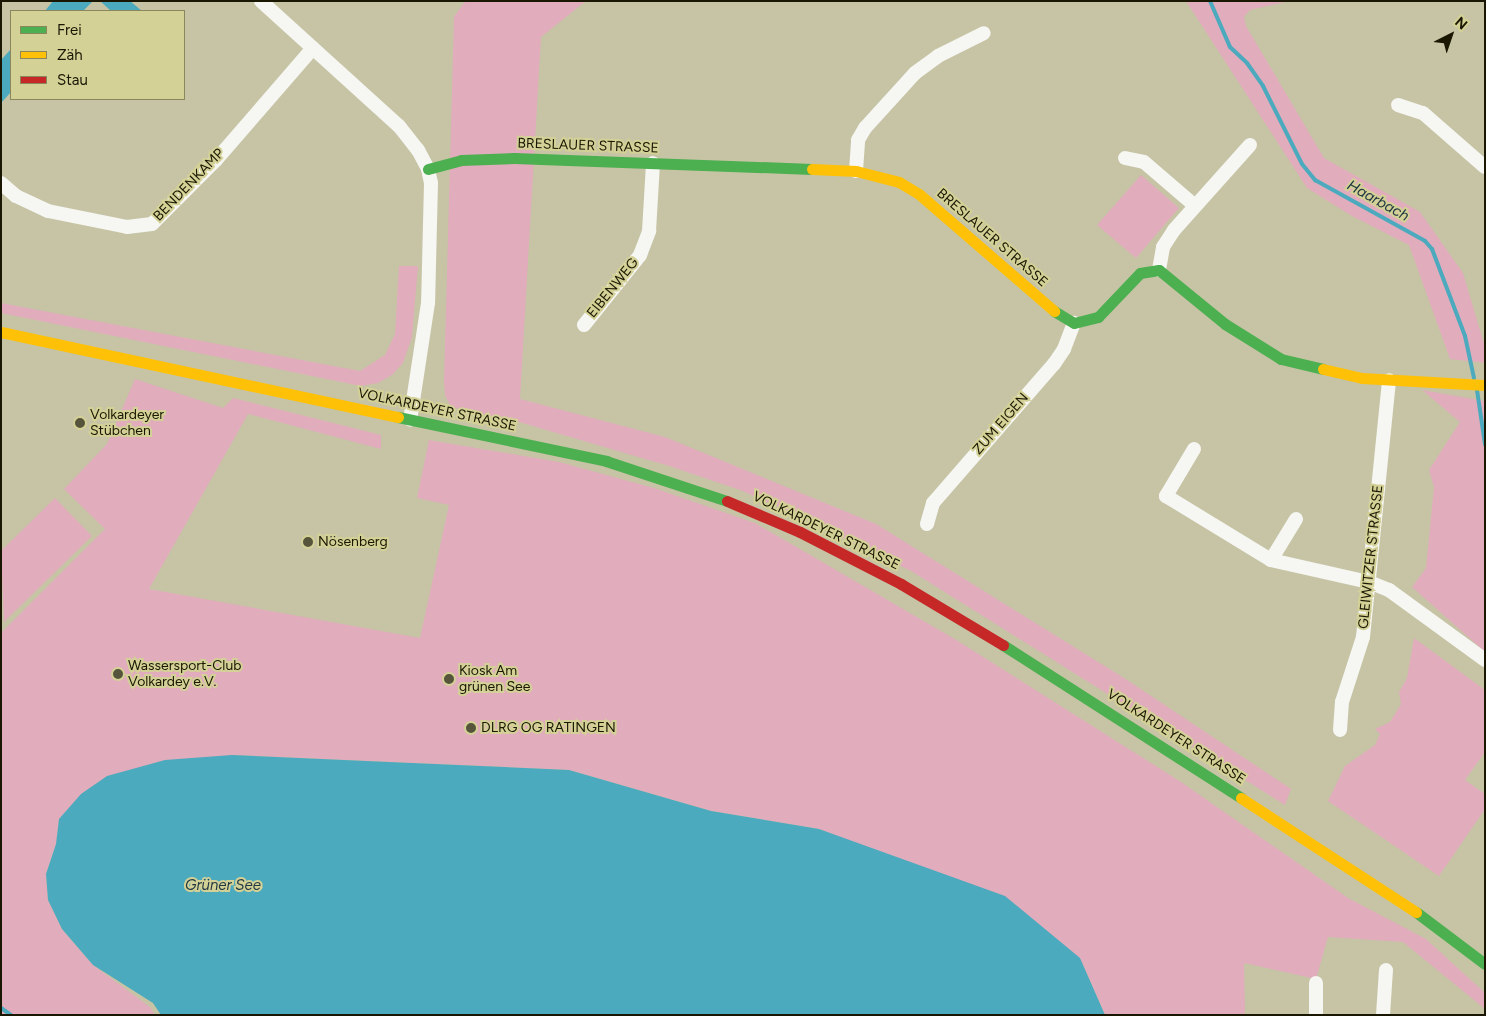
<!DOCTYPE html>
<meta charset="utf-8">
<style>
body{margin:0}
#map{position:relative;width:1486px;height:1016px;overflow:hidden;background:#c6c4a5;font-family:Figtree,sans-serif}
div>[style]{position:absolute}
.green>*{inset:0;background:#e1acbc}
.water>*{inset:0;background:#4baabd}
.stream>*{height:4px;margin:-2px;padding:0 2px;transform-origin:2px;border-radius:2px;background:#4baabd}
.street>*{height:14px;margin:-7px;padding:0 7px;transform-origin:7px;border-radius:7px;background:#f6f6f2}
.fast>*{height:11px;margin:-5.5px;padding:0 5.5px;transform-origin:5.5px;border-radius:5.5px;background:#4caf50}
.slow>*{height:11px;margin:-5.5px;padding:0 5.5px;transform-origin:5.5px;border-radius:5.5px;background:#ffc107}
.jam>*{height:11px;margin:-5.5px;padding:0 5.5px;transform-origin:5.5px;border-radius:5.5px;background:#c62828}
.dots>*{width:14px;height:14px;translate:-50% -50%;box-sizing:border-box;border:2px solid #d4d197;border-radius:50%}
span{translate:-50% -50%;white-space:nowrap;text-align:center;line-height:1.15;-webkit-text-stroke:4px #d4d197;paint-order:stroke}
.street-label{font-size:14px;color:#191702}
.poi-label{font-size:14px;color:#191702}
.left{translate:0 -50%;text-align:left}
.water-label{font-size:15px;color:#1f3842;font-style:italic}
.frame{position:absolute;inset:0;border:2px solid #191702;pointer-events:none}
.legend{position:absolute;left:10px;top:10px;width:175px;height:90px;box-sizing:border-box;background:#d4d197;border:1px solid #89875b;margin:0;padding:6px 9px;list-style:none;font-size:15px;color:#191702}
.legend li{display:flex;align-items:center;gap:10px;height:25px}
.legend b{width:25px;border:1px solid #89875b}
.north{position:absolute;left:1426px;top:10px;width:50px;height:50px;-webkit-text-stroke:4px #d4d197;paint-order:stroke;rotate:41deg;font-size:14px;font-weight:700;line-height:20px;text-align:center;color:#191702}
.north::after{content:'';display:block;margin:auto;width:18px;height:22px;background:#191702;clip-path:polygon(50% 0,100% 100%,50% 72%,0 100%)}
</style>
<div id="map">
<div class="green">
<i style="clip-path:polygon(465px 1px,586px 1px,541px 37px,520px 399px,665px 437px,876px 524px,1124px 678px,1291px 789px,1285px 805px,911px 571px,806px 519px,740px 490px,669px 466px,519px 422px,451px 407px,445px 395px,444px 381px,454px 17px)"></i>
<i style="clip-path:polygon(1186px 1px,1290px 1px,1250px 10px,1244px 17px,1246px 26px,1324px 158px,1420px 212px,1463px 273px,1485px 347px,1485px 363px,1450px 359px,1409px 245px,1352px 216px,1307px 188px)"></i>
<i style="clip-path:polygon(1141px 175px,1179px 208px,1136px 258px,1097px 225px)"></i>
<i style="clip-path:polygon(399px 266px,418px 266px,412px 337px,403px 363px,392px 375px,378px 383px,361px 386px,1px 313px,1px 303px,360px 371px,385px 355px,395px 334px)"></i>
<i style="clip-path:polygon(135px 379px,223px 408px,233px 398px,381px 435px,381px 449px,248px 414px,149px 589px,420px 638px,449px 505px,417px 498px,429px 440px,559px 462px,654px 488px,755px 523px,958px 641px,1181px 782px,1348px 898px,1426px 939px,1485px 993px,1485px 1009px,1403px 942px,1328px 937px,1316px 979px,1244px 963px,1245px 1015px,1105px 1015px,1080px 958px,899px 860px,819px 829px,711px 811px,569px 770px,232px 755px,59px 819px,56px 844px,46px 874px,48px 900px,62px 929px,93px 965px,150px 1007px,155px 1015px,1px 1015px,1px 633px,105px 529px,64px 489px,107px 444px)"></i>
<i style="clip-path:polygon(1422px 390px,1485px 401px,1485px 652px,1412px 587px,1426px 568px,1434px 487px,1429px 470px,1460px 422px)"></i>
<i style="clip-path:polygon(55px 498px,92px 536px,4px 622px,1px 551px)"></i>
<i style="clip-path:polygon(1414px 638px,1485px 690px,1485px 752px,1465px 780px,1485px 794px,1485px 809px,1439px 876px,1328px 801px,1345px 766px,1375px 745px,1380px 734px,1375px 729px,1390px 722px,1401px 704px,1399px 692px,1407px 678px)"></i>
</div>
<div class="water">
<i style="clip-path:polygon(53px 1px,98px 1px,92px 2px,83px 11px,45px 11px)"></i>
<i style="clip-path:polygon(100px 1px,130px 1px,142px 11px,111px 11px)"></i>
<i style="clip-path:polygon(11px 49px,11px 92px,1px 103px,1px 60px)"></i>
<i style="clip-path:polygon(232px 755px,569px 770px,711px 811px,819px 829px,1005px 896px,1080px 958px,1105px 1015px,161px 1015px,153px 1003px,93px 965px,62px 929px,48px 900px,46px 874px,56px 844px,59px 819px,81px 794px,107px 776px,165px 760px)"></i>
</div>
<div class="stream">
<i style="left:1210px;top:1px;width:50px;rotate:66.5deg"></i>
<i style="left:1230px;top:47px;width:23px;rotate:43deg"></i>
<i style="left:1247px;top:63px;width:28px;rotate:55deg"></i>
<i style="left:1263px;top:86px;width:87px;rotate:63.4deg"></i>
<i style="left:1302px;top:164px;width:21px;rotate:51deg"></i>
<i style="left:1315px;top:180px;width:126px;rotate:29deg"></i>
<i style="left:1425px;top:241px;width:11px;rotate:49deg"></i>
<i style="left:1432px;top:249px;width:93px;rotate:69.2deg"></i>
<i style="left:1465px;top:336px;width:43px;rotate:77.9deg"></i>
<i style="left:1477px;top:390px;width:55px;rotate:81.6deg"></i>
<i style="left:1px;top:1008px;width:12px;rotate:35deg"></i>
</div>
<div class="street">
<i style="left:261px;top:1px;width:186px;rotate:42.2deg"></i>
<i style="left:399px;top:126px;width:31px;rotate:52deg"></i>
<i style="left:418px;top:150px;width:21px;rotate:62deg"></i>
<i style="left:428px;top:169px;width:14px;rotate:78deg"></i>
<i style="left:431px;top:183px;width:120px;rotate:91.4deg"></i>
<i style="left:428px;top:303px;width:118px;rotate:98.7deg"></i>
<i style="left:1398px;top:105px;width:26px;rotate:18deg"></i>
<i style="left:1423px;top:113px;width:82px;rotate:41.1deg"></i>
<i style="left:1125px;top:158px;width:19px;rotate:12deg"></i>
<i style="left:1144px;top:162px;width:66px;rotate:40.7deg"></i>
<i style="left:856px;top:171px;width:31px;rotate:-86deg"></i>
<i style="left:858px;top:140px;width:14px;rotate:-60deg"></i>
<i style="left:865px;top:128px;width:74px;rotate:-47.7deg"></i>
<i style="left:915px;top:73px;width:29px;rotate:-36deg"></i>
<i style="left:938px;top:56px;width:51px;rotate:-26.6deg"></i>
<i style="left:1px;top:183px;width:20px;rotate:41deg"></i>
<i style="left:16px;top:196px;width:35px;rotate:25deg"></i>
<i style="left:48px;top:211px;width:81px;rotate:11.4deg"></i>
<i style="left:127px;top:227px;width:25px;rotate:-7deg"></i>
<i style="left:152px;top:224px;width:91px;rotate:-45deg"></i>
<i style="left:216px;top:160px;width:148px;rotate:-49.1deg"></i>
<i style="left:1159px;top:270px;width:23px;rotate:-80deg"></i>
<i style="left:1163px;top:247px;width:20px;rotate:-57deg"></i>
<i style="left:1174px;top:230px;width:114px;rotate:-48.2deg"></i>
<i style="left:584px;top:325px;width:90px;rotate:-51.3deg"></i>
<i style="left:640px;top:255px;width:26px;rotate:-69deg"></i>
<i style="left:649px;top:231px;width:68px;rotate:-86.6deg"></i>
<i style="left:1194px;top:449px;width:55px;rotate:120.8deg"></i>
<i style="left:1166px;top:496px;width:123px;rotate:31.4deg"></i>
<i style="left:1271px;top:560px;width:100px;rotate:12.7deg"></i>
<i style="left:1369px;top:582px;width:22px;rotate:22deg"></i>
<i style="left:1389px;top:590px;width:119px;rotate:36.1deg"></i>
<i style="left:927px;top:524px;width:22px;rotate:-74deg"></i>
<i style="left:933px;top:503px;width:184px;rotate:-49deg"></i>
<i style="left:1054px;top:364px;width:18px;rotate:-56deg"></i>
<i style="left:1064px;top:349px;width:28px;rotate:-69deg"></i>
<i style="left:1271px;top:560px;width:48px;rotate:-58.6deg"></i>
<i style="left:1340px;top:730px;width:28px;rotate:-86deg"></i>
<i style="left:1342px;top:702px;width:68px;rotate:-72.1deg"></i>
<i style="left:1363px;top:637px;width:258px;rotate:-84.2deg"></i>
<i style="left:1316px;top:983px;width:32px;rotate:90deg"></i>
<i style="left:1383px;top:1015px;width:45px;rotate:-86.2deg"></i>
</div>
<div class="fast">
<i style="left:428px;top:169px;width:34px;rotate:-15deg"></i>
<i style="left:461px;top:160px;width:53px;rotate:-2.2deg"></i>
<i style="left:514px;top:158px;width:298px;rotate:2.1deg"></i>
<i style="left:1054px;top:311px;width:23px;rotate:31deg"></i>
<i style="left:1074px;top:323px;width:25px;rotate:-14deg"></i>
<i style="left:1098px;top:317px;width:61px;rotate:-46.3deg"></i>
<i style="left:1140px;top:273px;width:19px;rotate:-9deg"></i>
<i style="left:1159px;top:270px;width:85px;rotate:39.3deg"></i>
<i style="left:1225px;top:324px;width:66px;rotate:32deg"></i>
<i style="left:1281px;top:359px;width:43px;rotate:13.4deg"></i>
<i style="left:398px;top:417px;width:213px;rotate:11.9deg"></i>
<i style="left:606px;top:461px;width:127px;rotate:18.3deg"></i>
<i style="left:1003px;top:645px;width:283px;rotate:32.7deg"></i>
<i style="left:1416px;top:912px;width:86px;rotate:37deg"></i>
</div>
<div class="slow">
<i style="left:812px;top:169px;width:44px;rotate:2.6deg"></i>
<i style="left:856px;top:171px;width:44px;rotate:14.3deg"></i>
<i style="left:899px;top:182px;width:23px;rotate:31deg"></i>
<i style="left:919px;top:194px;width:179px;rotate:40.9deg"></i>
<i style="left:1px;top:332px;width:406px;rotate:12.1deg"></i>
<i style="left:1323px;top:369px;width:40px;rotate:13deg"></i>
<i style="left:1362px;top:378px;width:123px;rotate:3.3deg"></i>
<i style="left:1241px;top:798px;width:209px;rotate:33.1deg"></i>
</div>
<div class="jam">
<i style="left:727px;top:501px;width:79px;rotate:23deg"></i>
<i style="left:800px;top:532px;width:114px;rotate:27.2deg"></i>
<i style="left:901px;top:584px;width:119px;rotate:30.9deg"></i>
</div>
<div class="dots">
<i style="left:80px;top:423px;background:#56543b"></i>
<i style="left:308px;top:542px;background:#56543b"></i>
<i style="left:118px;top:674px;background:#56543b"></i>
<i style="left:449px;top:679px;background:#56543b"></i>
<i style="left:471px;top:728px;background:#56543b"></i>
</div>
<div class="street-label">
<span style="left:588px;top:146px;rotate:2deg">BRESLAUER STRASSE</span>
<span style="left:189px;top:185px;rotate:-46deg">BENDENKAMP</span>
<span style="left:992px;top:238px;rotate:41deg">BRESLAUER STRASSE</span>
<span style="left:613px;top:288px;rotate:-51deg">EIBENWEG</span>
<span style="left:437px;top:410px;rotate:12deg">VOLKARDEYER STRASSE</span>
<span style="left:1001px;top:424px;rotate:-49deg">ZUM EIGEN</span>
<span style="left:826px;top:531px;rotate:26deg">VOLKARDEYER STRASSE</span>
<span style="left:1371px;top:557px;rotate:-84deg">GLEIWITZER STRASSE</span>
<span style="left:1176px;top:737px;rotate:33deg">VOLKARDEYER STRASSE</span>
</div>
<div class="poi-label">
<span class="left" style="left:90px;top:423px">Volkardeyer<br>Stübchen</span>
<span class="left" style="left:318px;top:542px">Nösenberg</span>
<span class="left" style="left:128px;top:674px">Wassersport-Club<br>Volkardey e.V.</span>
<span class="left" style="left:459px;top:679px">Kiosk Am<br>grünen See</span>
<span class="left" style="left:481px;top:728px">DLRG OG RATINGEN</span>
</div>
<div class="water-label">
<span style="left:1378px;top:201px;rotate:29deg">Haarbach</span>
<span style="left:223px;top:886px">Grüner See</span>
</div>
<div class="frame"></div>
<ul class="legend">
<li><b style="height:6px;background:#4caf50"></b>Frei</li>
<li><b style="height:6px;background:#ffc107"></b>Zäh</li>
<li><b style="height:6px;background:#c62828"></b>Stau</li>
</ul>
<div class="north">N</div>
</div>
